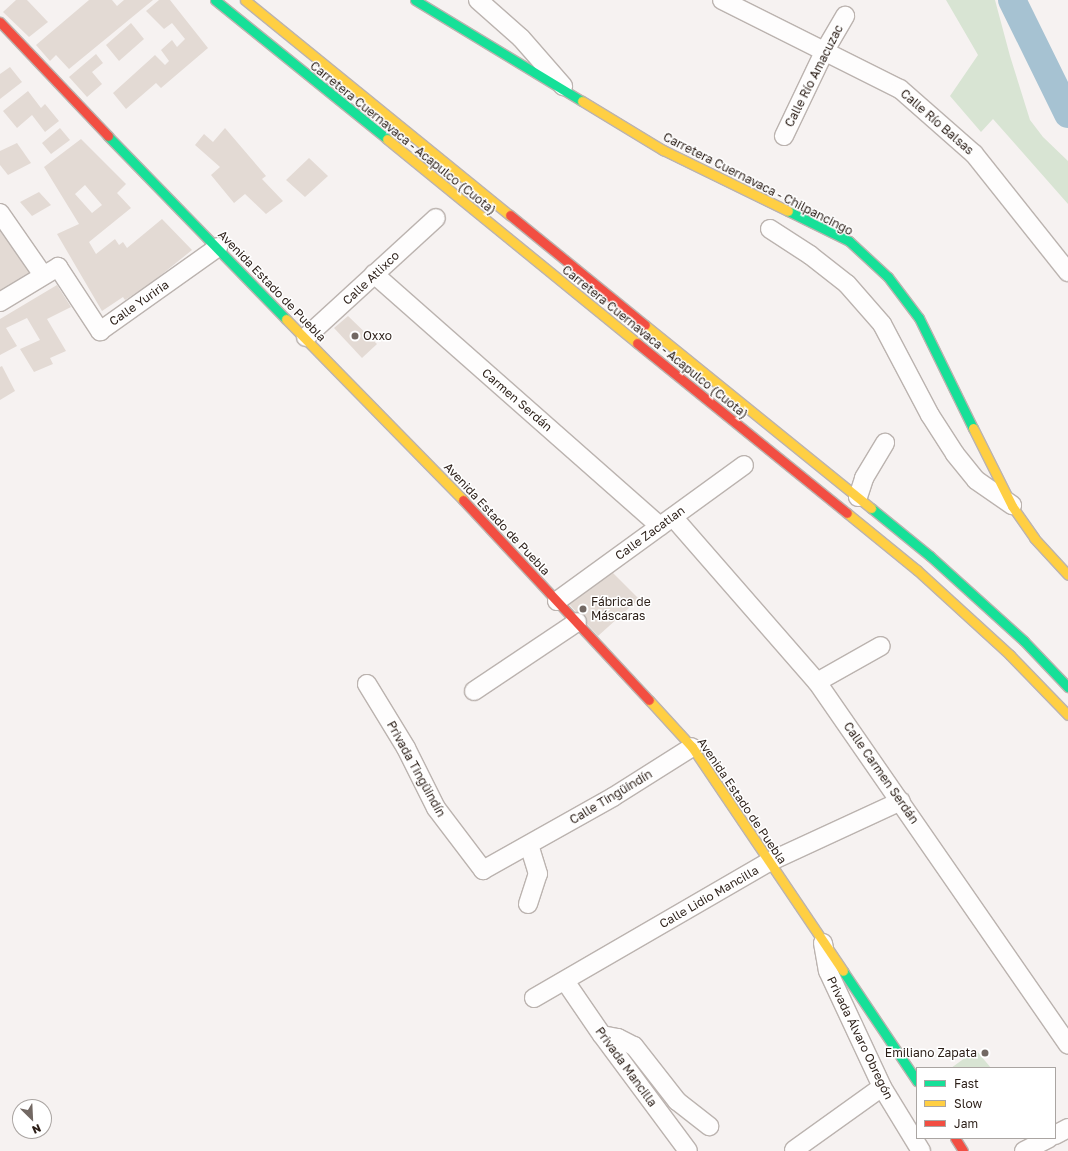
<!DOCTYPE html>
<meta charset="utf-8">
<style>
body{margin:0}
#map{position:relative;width:1068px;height:1151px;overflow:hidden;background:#f6f2f1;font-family:"Golos Text",sans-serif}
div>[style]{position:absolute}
.green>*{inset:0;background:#d8e4d3}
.river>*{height:28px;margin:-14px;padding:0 14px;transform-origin:14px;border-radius:14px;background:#a6c2d2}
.building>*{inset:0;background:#e3dad4}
.roads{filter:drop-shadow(1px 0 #bbb3af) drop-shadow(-1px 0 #bbb3af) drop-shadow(0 1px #bbb3af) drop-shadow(0 -1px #bbb3af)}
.street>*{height:18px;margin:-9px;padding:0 9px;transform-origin:9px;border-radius:9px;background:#fefdfd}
.fast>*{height:9px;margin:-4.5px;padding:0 4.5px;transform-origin:4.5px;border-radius:4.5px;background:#16e098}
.slow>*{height:9px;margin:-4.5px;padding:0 4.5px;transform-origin:4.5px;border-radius:4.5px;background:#ffcf43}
.jam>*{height:9px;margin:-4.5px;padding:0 4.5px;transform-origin:4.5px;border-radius:4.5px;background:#f24e42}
.dots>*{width:11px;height:11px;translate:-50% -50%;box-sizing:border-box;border:2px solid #fff;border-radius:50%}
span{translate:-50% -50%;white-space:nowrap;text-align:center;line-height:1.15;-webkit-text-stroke:3px #fff;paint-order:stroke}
.street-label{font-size:12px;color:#2b1e17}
.poi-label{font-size:12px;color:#2b1e17}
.left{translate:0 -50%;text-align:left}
.right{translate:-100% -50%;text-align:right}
.legend{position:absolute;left:916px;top:1067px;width:140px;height:72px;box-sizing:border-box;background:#fff;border:1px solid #aaa5a2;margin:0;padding:5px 7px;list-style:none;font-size:12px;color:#2b1e17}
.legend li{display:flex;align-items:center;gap:8px;height:20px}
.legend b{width:20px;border:1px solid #aaa5a2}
.north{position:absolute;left:12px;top:1099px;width:40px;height:40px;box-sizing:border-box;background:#fff;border:1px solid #aaa5a2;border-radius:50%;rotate:156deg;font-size:11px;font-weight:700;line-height:16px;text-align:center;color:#2b1e17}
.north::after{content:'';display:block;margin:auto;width:14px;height:18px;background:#726863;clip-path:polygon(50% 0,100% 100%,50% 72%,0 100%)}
</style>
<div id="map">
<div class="green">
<i style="clip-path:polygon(946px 0,995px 0,1010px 56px,1030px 120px,1043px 137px,1068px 161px,1068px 204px,993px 119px,981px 132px,950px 96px,978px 55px)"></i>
<i style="clip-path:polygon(976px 1050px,991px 1068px,951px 1068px)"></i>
</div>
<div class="river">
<i style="left:1012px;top:0;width:127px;rotate:63.8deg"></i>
</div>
<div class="building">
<i style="clip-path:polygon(16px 0,27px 0,48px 22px,29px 37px,3px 12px)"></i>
<i style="clip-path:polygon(89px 0,112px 0,117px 6px,124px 0,153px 0,69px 69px,56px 55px,50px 61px,36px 45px)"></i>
<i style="clip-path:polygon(159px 0,170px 0,208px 48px,161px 88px,156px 83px,126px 109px,113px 93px,155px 55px,165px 65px,169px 61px,161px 50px,172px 40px,177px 47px,185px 39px,172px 23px,164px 29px,146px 11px)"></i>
<i style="clip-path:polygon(131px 23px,144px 39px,119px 61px,106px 45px)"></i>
<i style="clip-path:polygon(96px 54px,103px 63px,92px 72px,102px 84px,87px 97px,69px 77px)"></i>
<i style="clip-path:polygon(10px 67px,22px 82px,0 99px,0 74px)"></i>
<i style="clip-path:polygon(28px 91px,41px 108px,45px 104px,59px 121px,45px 132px,32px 115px,17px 128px,3px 111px)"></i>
<i style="clip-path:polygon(60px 128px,70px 140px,51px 154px,42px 143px)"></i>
<i style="clip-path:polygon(225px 128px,266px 176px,262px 179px,283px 201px,266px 214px,245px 194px,234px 203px,211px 175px,220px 167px,195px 145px,204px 134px,213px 142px)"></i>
<i style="clip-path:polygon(evenodd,81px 139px,126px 184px,117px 193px,131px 208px,89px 242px,96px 254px,115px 239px,119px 245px,123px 242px,127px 248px,162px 219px,192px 250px,150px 284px,125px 300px,123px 297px,102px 311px,57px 234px,79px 224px,44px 167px,81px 139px,85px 185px,102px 205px,92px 213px,75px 194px,85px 185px)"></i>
<i style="clip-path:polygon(17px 143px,31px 163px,8px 175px,0 165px,0 151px)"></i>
<i style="clip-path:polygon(309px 158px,328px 176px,305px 197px,286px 180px)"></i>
<i style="clip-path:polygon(39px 192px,51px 205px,32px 216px,20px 202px)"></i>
<i style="clip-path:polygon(0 229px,33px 275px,0 297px)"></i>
<i style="clip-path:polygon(57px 285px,71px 307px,47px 319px,66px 351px,50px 358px,53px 364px,34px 372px,20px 349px,40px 340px,27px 318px,6px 328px,17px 346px,0 355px,0 319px)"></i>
<i style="clip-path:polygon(348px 316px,377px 344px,362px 358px,334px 328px)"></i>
<i style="clip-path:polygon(2px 366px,15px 391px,0 400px,0 367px)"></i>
<i style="clip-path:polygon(611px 571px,639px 599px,598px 636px,569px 604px)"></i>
</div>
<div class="roads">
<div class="street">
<i style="left:478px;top:0;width:57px;rotate:41.5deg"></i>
<i style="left:521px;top:38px;width:64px;rotate:48.8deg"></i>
<i style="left:722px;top:0;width:199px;rotate:26.6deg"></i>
<i style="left:900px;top:89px;width:98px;rotate:41.3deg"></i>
<i style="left:974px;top:154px;width:151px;rotate:51.5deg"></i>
<i style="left:784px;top:136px;width:93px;rotate:-64.5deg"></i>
<i style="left:824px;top:52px;width:42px;rotate:-59.7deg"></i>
<i style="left:0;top:213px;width:75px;rotate:55.3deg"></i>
<i style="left:770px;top:229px;width:48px;rotate:33deg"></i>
<i style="left:810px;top:255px;width:47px;rotate:38.1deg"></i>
<i style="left:847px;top:284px;width:53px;rotate:48.8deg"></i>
<i style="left:882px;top:324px;width:103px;rotate:62.2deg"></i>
<i style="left:930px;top:415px;width:46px;rotate:57.3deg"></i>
<i style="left:955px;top:454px;width:33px;rotate:51deg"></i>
<i style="left:976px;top:480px;width:44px;rotate:34.8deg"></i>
<i style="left:374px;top:274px;width:381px;rotate:41.4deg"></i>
<i style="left:0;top:302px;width:68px;rotate:-31.1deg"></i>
<i style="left:58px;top:267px;width:77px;rotate:56.7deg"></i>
<i style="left:100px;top:331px;width:145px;rotate:-35.4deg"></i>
<i style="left:306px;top:337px;width:176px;rotate:-42.5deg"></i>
<i style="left:858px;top:497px;width:20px;rotate:-72deg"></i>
<i style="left:864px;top:478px;width:41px;rotate:-59deg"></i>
<i style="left:673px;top:517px;width:219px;rotate:48.9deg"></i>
<i style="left:817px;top:682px;width:441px;rotate:55.3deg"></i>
<i style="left:557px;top:601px;width:231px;rotate:-36deg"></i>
<i style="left:817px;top:682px;width:73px;rotate:-29.4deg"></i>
<i style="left:367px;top:684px;width:75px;rotate:58.6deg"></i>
<i style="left:406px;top:748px;width:67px;rotate:63.4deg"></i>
<i style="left:436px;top:808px;width:78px;rotate:52.8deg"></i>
<i style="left:483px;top:870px;width:149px;rotate:-29.3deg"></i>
<i style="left:613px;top:797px;width:93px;rotate:-32.3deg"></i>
<i style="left:474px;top:691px;width:124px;rotate:-33.8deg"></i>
<i style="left:528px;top:904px;width:32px;rotate:-72deg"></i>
<i style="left:538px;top:874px;width:30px;rotate:-107deg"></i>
<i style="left:823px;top:943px;width:28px;rotate:80deg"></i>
<i style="left:828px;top:971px;width:128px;rotate:65deg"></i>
<i style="left:882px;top:1087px;width:75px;rotate:58.6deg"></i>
<i style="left:565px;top:981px;width:65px;rotate:55.6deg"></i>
<i style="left:602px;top:1035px;width:144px;rotate:53.4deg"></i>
<i style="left:534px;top:998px;width:272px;rotate:-30.1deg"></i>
<i style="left:769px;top:862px;width:145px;rotate:-24.8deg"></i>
<i style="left:602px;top:1035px;width:16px;rotate:11deg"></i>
<i style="left:618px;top:1038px;width:18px;rotate:27deg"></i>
<i style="left:634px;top:1046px;width:70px;rotate:52deg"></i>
<i style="left:677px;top:1101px;width:41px;rotate:38deg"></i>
<i style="left:1055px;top:1135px;width:15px;rotate:-28deg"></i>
<i style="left:794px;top:1150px;width:108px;rotate:-35.6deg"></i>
<i style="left:1024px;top:1151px;width:28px;rotate:-27deg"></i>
</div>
<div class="fast">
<i style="left:215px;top:0;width:221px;rotate:38.9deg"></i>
<i style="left:415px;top:0;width:195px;rotate:31.2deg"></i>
<i style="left:108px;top:136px;width:255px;rotate:45.8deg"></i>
<i style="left:788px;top:211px;width:68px;rotate:26.2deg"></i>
<i style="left:849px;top:241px;width:53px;rotate:42.7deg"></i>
<i style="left:888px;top:277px;width:51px;rotate:52.9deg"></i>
<i style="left:919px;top:318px;width:123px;rotate:63.9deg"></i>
<i style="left:871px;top:508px;width:76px;rotate:39.1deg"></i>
<i style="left:930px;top:556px;width:127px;rotate:42.1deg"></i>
<i style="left:1024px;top:641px;width:64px;rotate:46.3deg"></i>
<i style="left:843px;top:971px;width:133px;rotate:56.1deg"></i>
</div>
<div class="slow">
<i style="left:245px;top:0;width:341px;rotate:39.1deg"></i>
<i style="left:582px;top:101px;width:95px;rotate:31.2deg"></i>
<i style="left:663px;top:150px;width:139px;rotate:26deg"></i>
<i style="left:387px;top:139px;width:323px;rotate:39.2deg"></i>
<i style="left:286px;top:319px;width:253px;rotate:45.6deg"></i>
<i style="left:645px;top:325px;width:291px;rotate:39deg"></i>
<i style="left:973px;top:428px;width:87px;rotate:63.4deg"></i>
<i style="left:1012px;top:506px;width:39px;rotate:55deg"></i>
<i style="left:1034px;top:538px;width:50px;rotate:47.4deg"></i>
<i style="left:847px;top:513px;width:90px;rotate:39.2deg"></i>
<i style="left:917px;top:570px;width:126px;rotate:42.4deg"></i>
<i style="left:1010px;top:655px;width:83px;rotate:46deg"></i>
<i style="left:649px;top:700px;width:64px;rotate:47.5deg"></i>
<i style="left:692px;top:747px;width:270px;rotate:56deg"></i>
</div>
<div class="jam">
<i style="left:0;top:22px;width:157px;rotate:46.5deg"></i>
<i style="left:510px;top:215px;width:174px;rotate:39.2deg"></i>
<i style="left:637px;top:343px;width:270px;rotate:39deg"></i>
<i style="left:463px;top:500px;width:273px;rotate:47.1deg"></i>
<i style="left:955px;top:1138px;width:15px;rotate:58deg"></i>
</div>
</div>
<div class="dots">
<i style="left:355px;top:336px;background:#726863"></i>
<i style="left:583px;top:609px;background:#726863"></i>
<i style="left:985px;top:1053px;background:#726863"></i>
</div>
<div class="street-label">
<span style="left:814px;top:76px;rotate:-63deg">Calle Río Amacuzac</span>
<span style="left:937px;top:122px;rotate:41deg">Calle Río Balsas</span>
<span style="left:403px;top:138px;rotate:39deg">Carretera Cuernavaca - Acapulco (Cuota)</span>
<span style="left:758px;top:184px;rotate:27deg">Carretera Cuernavaca - Chilpancingo</span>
<span style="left:371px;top:278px;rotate:-43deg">Calle Atlixco</span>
<span style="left:272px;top:286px;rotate:46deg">Avenida Estado de Puebla</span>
<span style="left:139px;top:303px;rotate:-35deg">Calle Yuriria</span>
<span style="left:655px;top:342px;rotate:39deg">Carretera Cuernavaca - Acapulco (Cuota)</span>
<span style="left:517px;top:400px;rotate:41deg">Carmen Serdán</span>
<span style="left:497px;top:519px;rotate:47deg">Avenida Estado de Puebla</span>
<span style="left:650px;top:533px;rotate:-36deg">Calle Zacatlan</span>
<span style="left:416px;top:769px;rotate:61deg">Privada Tingüindín</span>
<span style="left:881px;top:773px;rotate:55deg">Calle Carmen Serdán</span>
<span style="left:611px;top:797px;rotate:-31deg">Calle Tingüindín</span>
<span style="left:742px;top:801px;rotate:56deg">Avenida Estado de Puebla</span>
<span style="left:709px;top:897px;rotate:-30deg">Calle Lidio Mancilla</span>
<span style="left:860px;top:1038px;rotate:64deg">Privada Álvaro Obregón</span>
<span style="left:626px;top:1067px;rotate:54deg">Privada Mancilla</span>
</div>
<div class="poi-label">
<span class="left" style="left:363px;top:336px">Oxxo</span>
<span class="left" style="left:591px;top:609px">Fábrica de<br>Máscaras</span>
<span class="right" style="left:977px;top:1053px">Emiliano Zapata</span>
</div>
<ul class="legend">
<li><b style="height:5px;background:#16e098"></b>Fast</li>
<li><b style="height:5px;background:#ffcf43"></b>Slow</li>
<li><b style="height:5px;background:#f24e42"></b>Jam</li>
</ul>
<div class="north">N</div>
</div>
